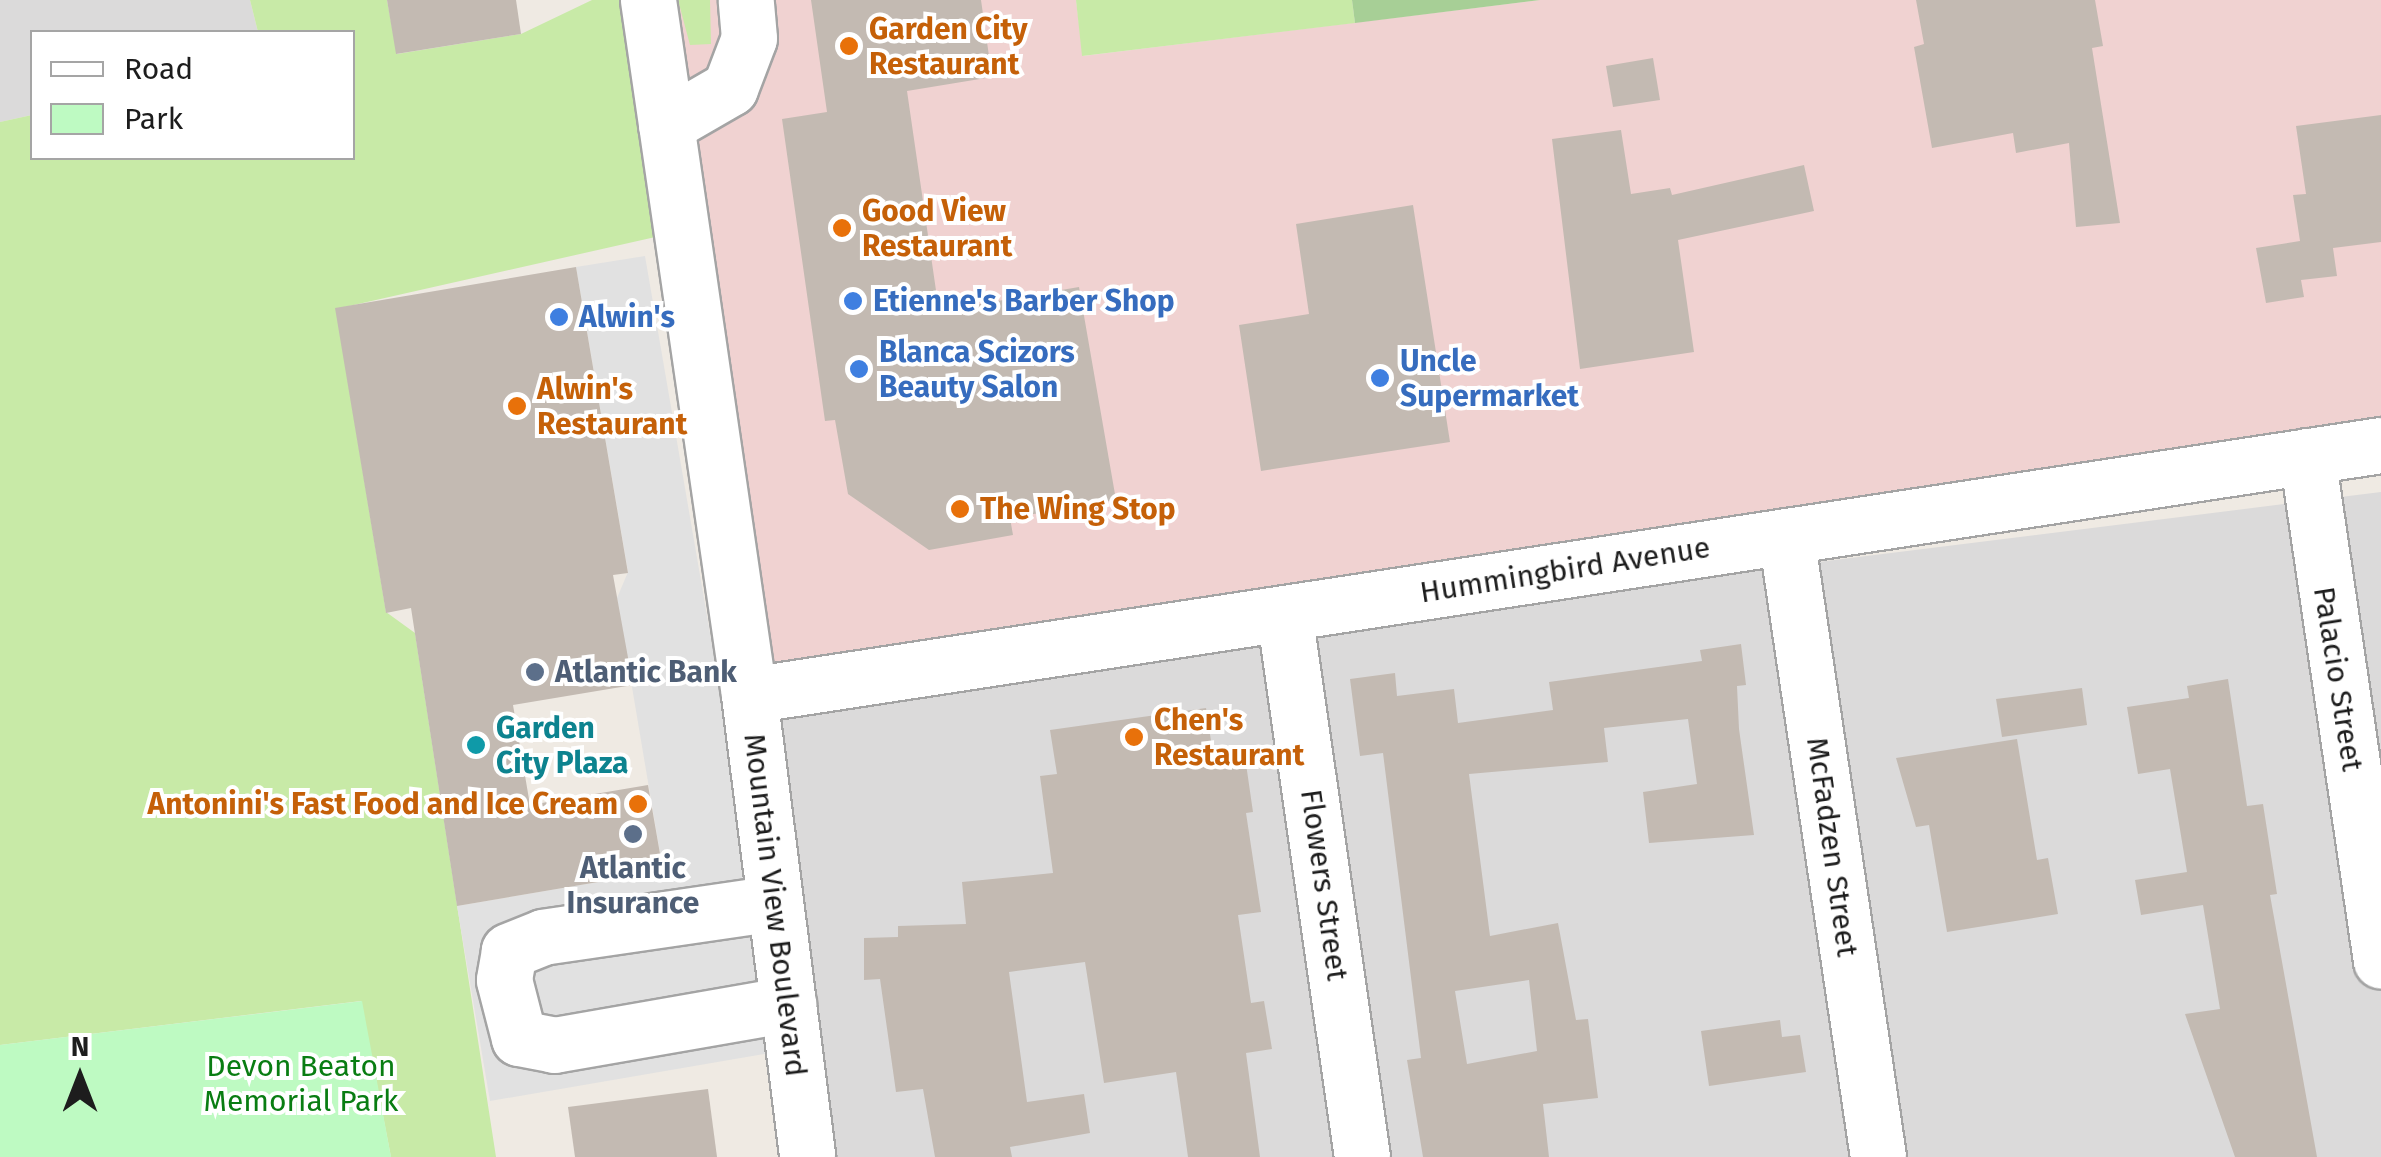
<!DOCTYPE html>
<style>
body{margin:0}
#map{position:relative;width:2381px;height:1157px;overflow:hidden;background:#efeae3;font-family:"Fira Sans",sans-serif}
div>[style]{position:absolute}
.residential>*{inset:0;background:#dbdada}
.commercial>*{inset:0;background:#f0d2d1}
.grass>*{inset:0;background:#c8eaa7}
.forest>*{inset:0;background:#a7cf96}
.park>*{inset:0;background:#befac2}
.parking>*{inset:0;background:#e1e1e1}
.building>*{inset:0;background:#c3bab2}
.roads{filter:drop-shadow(2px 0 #a4a4a4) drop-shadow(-2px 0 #a4a4a4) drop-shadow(0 2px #a4a4a4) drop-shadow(0 -2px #a4a4a4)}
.minor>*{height:55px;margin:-27.5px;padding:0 27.5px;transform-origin:27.5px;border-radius:27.5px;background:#fff}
.dots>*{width:28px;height:28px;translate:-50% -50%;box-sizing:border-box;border:5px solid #fff;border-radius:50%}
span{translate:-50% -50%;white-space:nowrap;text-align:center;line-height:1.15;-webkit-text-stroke:8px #fff;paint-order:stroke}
.food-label{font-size:30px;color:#c56008;font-weight:700}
.left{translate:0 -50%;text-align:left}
.right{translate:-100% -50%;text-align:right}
.shop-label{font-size:30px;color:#366cbe;font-weight:700}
.street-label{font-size:30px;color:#1d1d1d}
.service-label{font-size:30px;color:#4e5e75;font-weight:700}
.culture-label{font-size:30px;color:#0d838f;font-weight:700}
.park-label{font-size:30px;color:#097d12}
.legend{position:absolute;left:30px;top:30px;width:325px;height:130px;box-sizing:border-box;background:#fff;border:2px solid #a5a5a5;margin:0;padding:12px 18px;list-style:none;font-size:30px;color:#1d1d1d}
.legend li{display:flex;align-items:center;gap:20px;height:50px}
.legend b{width:50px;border:2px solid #a5a5a5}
.north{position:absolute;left:30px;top:1027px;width:100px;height:100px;-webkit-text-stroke:8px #fff;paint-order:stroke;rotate:0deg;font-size:28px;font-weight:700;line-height:40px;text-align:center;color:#1d1d1d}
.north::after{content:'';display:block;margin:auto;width:35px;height:45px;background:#1d1d1d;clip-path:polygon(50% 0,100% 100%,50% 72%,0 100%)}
</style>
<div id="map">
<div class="residential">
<i style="clip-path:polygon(0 0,250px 0,258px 32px,32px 32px,32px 115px,0 122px)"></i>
<i style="clip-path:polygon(2381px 492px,2381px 1157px,807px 1157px,749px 695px)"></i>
</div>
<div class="commercial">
<i style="clip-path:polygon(648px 0,1076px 0,1083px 56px,1540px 0,2381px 0,2381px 469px,749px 695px)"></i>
</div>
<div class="grass">
<i style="clip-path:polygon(250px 0,387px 0,397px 54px,521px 34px,592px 0,648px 0,682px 231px,336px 309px,386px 612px,415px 633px,496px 1157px,391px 1157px,361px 1001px,0 1045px,0 122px,32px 115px,32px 158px,352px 158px,352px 32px,258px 32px)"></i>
<i style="clip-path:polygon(678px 0,710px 0,711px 44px,690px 45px)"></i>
<i style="clip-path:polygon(1076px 0,1352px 0,1355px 23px,1082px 56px)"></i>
</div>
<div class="forest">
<i style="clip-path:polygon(1352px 0,1540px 0,1355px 23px)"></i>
</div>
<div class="park">
<i style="clip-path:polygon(362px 1001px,391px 1157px,0 1157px,0 1045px)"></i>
</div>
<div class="parking">
<i style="clip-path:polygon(645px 256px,782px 1051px,490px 1101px,457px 906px,663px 871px,617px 598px,628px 572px,576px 267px)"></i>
</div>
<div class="building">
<i style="clip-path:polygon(387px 0,516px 0,521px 34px,396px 54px)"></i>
<i style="clip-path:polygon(811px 0,981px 0,992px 77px,907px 91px,939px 311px,1079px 287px,1116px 500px,1010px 518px,1013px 535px,929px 550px,848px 494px,835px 420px,825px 421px,782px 119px,827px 112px)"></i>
<i style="clip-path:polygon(1916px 0,2095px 0,2103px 46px,2092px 48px,2120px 223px,2076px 227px,2069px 143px,2016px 153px,2013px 133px,1932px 148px,1914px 47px,1924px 44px)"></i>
<i style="clip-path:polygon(1653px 58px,1660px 100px,1613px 107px,1606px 66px)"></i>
<i style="clip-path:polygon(2381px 115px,2381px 242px,2333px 248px,2337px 276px,2301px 280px,2304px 297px,2266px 303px,2256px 248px,2300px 241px,2293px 195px,2306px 194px,2296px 126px)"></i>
<i style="clip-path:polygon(1621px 130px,1631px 194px,1670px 188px,1672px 195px,1804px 165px,1814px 211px,1678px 240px,1694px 352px,1580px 369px,1552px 139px)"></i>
<i style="clip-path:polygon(1413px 205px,1450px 442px,1261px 471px,1239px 325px,1309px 314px,1296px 224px)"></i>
<i style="clip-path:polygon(576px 267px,628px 573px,613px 575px,633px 685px,513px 705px,530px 805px,648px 785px,663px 871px,457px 906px,411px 608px,386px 613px,335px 308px)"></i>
<i style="clip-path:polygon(evenodd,1741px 644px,1746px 685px,1737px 686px,1739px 729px,1754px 835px,1649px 843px,1643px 792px,1697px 784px,1688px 719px,1604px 728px,1608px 762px,1469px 774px,1490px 936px,1558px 923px,1576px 1020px,1588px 1019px,1598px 1098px,1543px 1104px,1549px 1157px,1423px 1157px,1407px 1060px,1421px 1058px,1383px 753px,1360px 756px,1350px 679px,1395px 673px,1397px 696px,1454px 689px,1458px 723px,1553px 710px,1549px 682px,1702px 661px,1700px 650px,1741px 644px,1529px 980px,1537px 1051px,1467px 1064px,1455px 991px,1529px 980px)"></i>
<i style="clip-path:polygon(2228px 679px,2247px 806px,2263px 804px,2277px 894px,2270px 895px,2317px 1157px,2235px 1157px,2185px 1014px,2220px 1009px,2203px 905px,2141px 915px,2135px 880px,2187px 872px,2170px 769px,2138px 774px,2127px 707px,2189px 698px,2187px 686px)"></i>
<i style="clip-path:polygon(2082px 688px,2087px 725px,2002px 737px,1996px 699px)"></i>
<i style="clip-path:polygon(1206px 708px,1213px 754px,1244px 750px,1253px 812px,1246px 813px,1261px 912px,1238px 915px,1251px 1003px,1264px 1001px,1272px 1049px,1246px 1053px,1260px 1157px,1188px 1157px,1176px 1072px,1104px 1083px,1085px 962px,1009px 972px,1027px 1102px,1084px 1094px,1090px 1133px,1010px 1147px,1012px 1157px,935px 1157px,923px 1089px,896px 1092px,880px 979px,864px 980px,864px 938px,898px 937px,898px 926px,966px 924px,962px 882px,1053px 873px,1040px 776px,1057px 774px,1050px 730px)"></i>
<i style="clip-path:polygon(2017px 739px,2037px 860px,2048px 858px,2058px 914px,1947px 932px,1929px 825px,1916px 827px,1896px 758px)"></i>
<i style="clip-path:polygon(1780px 1020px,1782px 1037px,1800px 1035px,1806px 1072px,1709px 1086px,1701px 1031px)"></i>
<i style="clip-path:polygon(708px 1089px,717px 1157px,575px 1157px,568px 1107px)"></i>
</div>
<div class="roads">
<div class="minor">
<i style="left:648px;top:0;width:702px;rotate:81.73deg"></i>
<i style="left:749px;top:695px;width:466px;rotate:82.8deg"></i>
<i style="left:666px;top:125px;width:74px;rotate:-30deg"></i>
<i style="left:730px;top:88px;width:53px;rotate:-69.2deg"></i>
<i style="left:749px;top:38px;width:38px;rotate:-95deg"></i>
<i style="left:2307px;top:456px;width:510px;rotate:81.66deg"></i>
<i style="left:1786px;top:536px;width:628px;rotate:81.57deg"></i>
<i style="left:1284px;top:613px;width:550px;rotate:81.84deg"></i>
<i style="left:749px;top:695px;width:1651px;rotate:-8.71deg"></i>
<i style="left:775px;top:903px;width:234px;rotate:171.7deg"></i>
<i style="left:543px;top:937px;width:37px;rotate:158deg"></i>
<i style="left:509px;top:951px;width:29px;rotate:100deg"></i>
<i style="left:504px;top:980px;width:60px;rotate:75.5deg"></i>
<i style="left:519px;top:1038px;width:36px;rotate:11deg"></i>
<i style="left:554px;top:1045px;width:238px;rotate:-9.9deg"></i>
</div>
</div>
<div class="dots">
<i style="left:849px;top:46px;background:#e8710a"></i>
<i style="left:842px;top:228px;background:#e8710a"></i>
<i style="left:853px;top:301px;background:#3f7fe0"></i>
<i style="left:559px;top:317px;background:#3f7fe0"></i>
<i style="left:859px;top:369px;background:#3f7fe0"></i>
<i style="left:1380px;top:378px;background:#3f7fe0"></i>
<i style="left:517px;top:406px;background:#e8710a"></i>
<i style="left:960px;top:509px;background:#e8710a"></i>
<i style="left:535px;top:672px;background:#5c6f8a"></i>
<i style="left:1134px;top:737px;background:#e8710a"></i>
<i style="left:476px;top:745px;background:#0f9aa8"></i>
<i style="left:638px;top:804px;background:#e8710a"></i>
<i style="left:633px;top:834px;background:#5c6f8a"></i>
</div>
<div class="food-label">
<span class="left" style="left:869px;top:46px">Garden City<br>Restaurant</span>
<span class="left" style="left:862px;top:228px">Good View<br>Restaurant</span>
<span class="left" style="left:537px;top:406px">Alwin's<br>Restaurant</span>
<span class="left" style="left:980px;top:509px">The Wing Stop</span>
<span class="left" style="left:1154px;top:737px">Chen's<br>Restaurant</span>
<span class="right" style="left:618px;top:804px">Antonini's Fast Food and Ice Cream</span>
</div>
<div class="shop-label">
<span class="left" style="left:873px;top:301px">Etienne's Barber Shop</span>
<span class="left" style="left:579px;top:317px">Alwin's</span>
<span class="left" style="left:879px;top:369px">Blanca Scizors<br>Beauty Salon</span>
<span class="left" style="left:1400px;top:378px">Uncle<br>Supermarket</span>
</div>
<div class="street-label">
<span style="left:1565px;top:570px;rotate:-9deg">Hummingbird Avenue</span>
<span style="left:2338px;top:679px;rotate:81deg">Palacio Street</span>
<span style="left:1832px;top:847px;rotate:82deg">McFadzen Street</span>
<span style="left:1324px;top:885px;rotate:82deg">Flowers Street</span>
<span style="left:775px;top:905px;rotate:83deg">Mountain View Boulevard</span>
</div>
<div class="service-label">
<span class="left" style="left:555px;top:672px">Atlantic Bank</span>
<span style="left:633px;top:885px">Atlantic<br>Insurance</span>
</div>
<div class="culture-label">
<span class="left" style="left:496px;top:745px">Garden<br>City Plaza</span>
</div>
<div class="park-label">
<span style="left:301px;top:1083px">Devon Beaton<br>Memorial Park</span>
</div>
<ul class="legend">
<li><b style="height:12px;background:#fff"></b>Road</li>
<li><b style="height:28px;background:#befac2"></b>Park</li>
</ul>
<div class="north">N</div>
</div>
